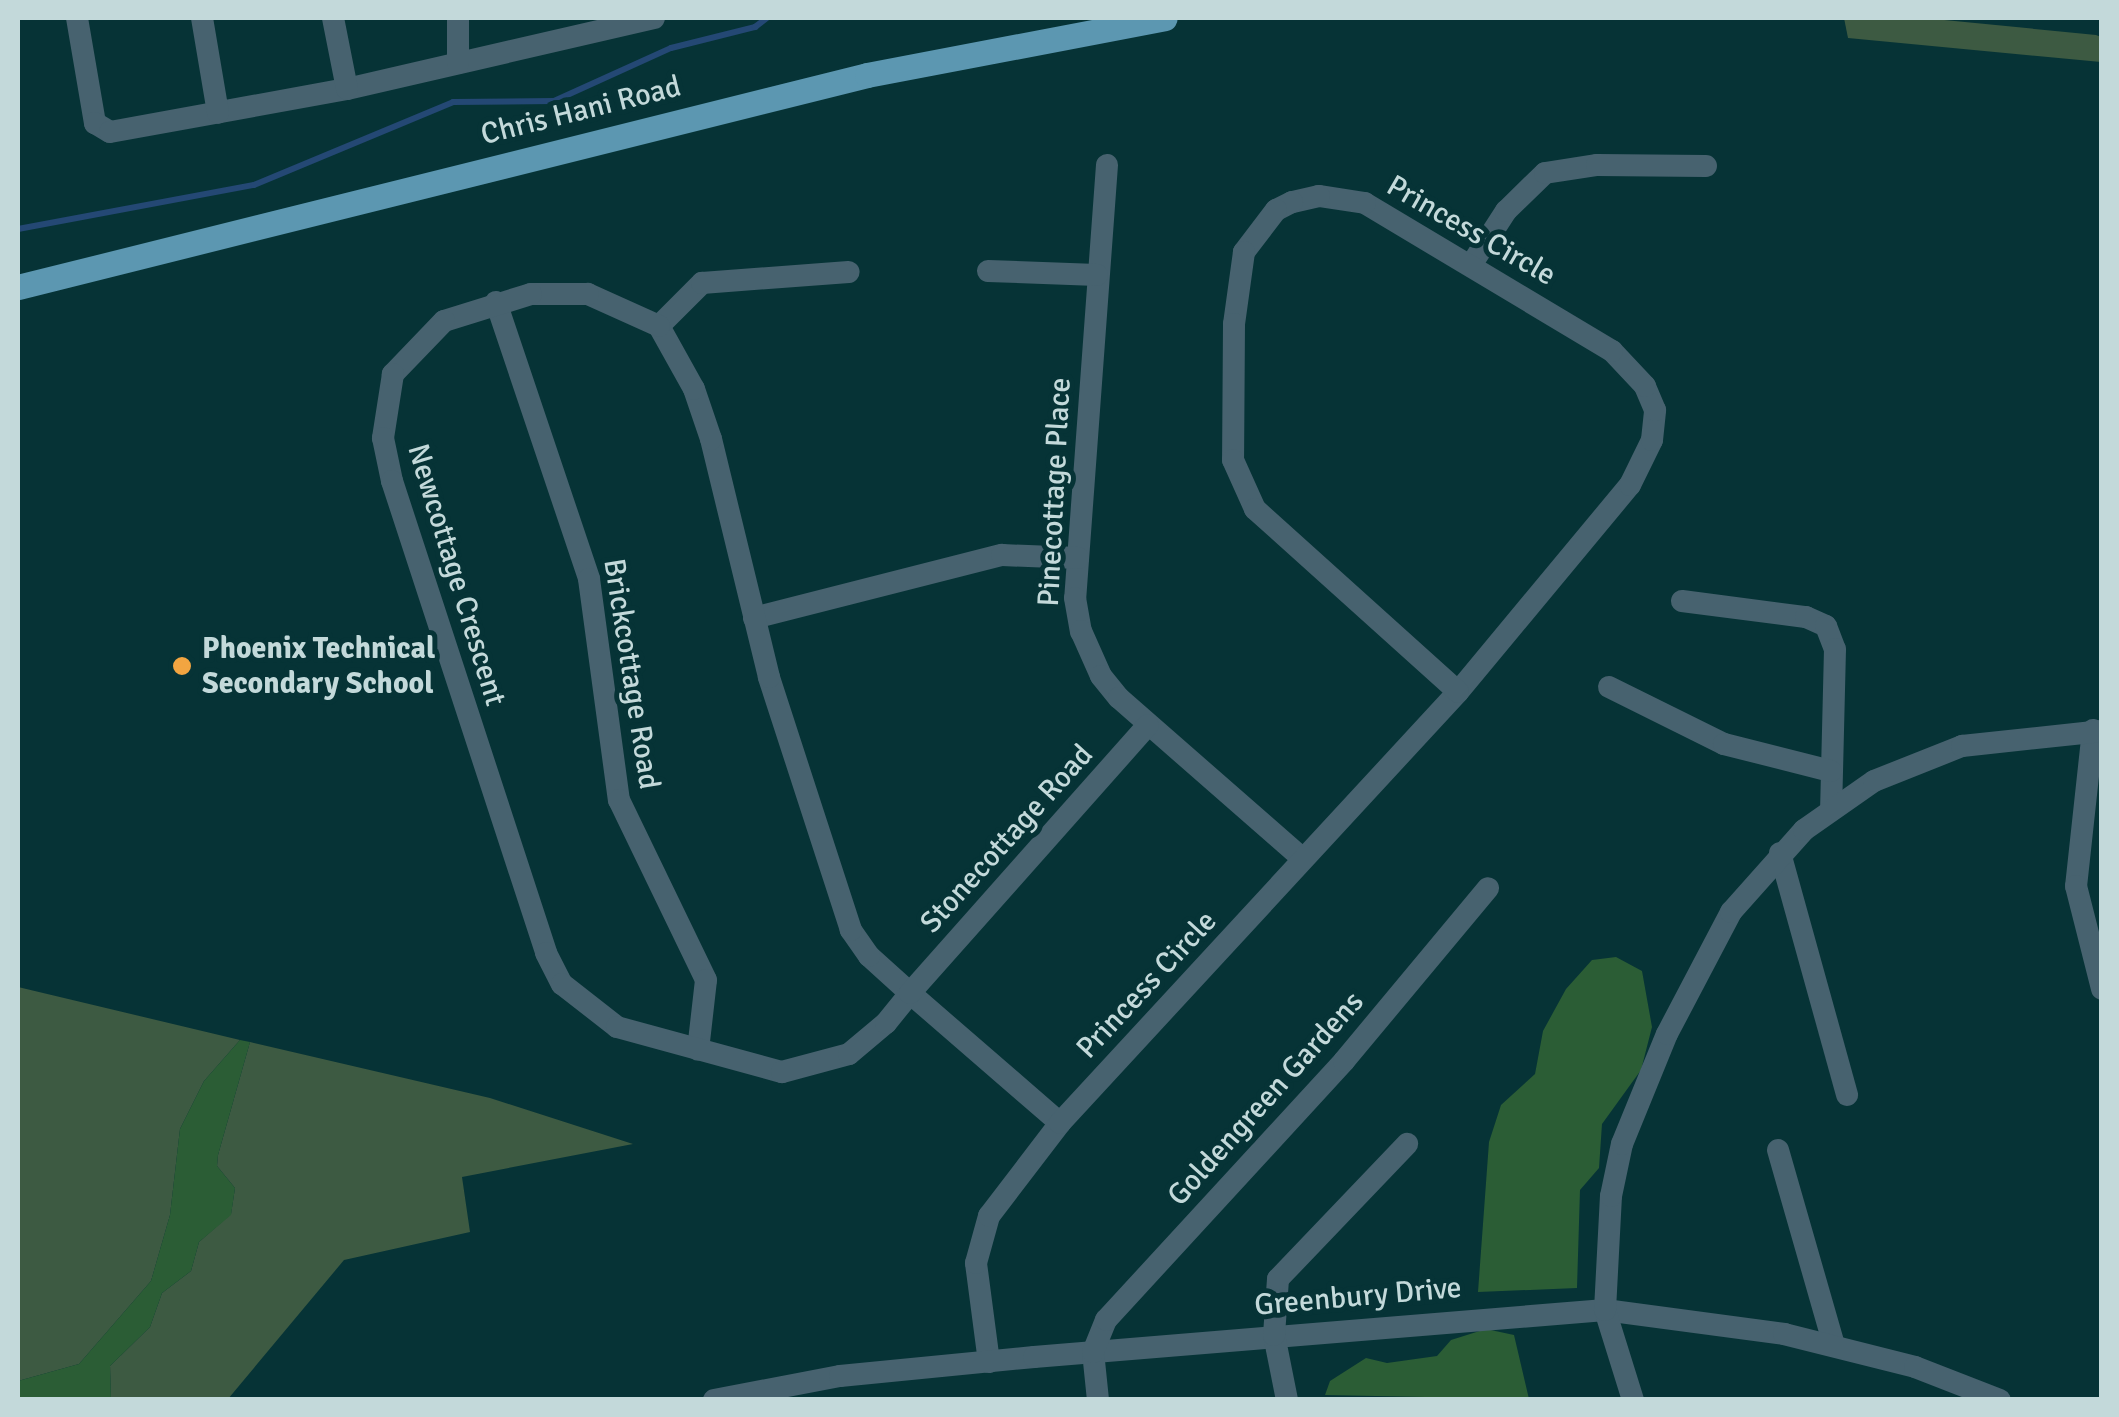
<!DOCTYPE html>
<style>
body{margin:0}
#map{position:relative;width:2119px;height:1417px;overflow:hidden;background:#063336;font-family:Signika,sans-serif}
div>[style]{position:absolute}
.green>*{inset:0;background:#3d5a42}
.forest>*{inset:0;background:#2b5d35}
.stream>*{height:6px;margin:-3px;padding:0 3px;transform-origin:3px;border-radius:3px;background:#244874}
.minor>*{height:22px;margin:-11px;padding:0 11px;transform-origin:11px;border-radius:11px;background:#47626f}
.major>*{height:25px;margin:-12.5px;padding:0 12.5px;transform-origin:12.5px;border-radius:12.5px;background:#5c97b1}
.dots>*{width:28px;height:28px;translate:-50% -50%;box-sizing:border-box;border:5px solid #063336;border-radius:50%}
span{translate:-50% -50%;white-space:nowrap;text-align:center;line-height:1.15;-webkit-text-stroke:10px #063336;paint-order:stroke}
.street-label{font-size:30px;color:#c3d9da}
.poi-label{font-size:30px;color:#c3d9da;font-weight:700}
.left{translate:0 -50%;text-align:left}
.frame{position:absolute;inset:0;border:20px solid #c3d9da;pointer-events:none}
</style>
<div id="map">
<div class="green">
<i style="clip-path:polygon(1844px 18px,1924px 18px,2096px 35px,2101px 37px,2101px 62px,1848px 38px)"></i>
<i style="clip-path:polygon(18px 987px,240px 1040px,204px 1081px,180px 1129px,170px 1215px,151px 1281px,79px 1364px,18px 1381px)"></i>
<i style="clip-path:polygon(250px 1042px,490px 1098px,633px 1144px,462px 1177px,470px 1232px,344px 1260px,228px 1399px,111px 1399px,110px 1366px,150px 1327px,162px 1293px,191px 1271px,199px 1242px,231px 1214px,235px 1188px,217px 1166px,218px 1155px)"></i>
</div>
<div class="forest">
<i style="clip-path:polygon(1616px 957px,1642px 971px,1652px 1027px,1641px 1070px,1602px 1124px,1599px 1168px,1580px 1190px,1577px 1288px,1478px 1292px,1489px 1142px,1501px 1105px,1535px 1074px,1543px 1031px,1566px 989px,1592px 960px)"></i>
<i style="clip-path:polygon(240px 1040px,250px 1042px,218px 1155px,217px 1166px,235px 1188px,231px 1215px,199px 1242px,191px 1271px,162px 1293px,150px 1327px,110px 1366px,111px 1399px,18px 1399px,18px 1381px,79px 1364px,151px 1281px,170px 1215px,180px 1129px,204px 1081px)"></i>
<i style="clip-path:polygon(1486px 1329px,1514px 1335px,1529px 1399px,1325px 1395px,1330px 1381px,1366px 1358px,1387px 1363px,1437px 1356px,1451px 1340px)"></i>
</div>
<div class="stream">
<i style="left:18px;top:229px;width:240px;rotate:-10.6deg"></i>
<i style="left:254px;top:185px;width:216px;rotate:-22.6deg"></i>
<i style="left:453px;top:102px;width:101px;rotate:-0.6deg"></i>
<i style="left:554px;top:101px;width:128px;rotate:-24.4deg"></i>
<i style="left:671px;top:48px;width:87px;rotate:-14deg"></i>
<i style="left:755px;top:27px;width:15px;rotate:-37deg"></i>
</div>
<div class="minor">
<i style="left:77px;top:18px;width:107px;rotate:80.3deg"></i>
<i style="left:95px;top:123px;width:17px;rotate:31deg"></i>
<i style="left:110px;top:132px;width:241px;rotate:-10.3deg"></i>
<i style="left:347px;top:89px;width:315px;rotate:-13deg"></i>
<i style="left:202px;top:18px;width:96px;rotate:80.4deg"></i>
<i style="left:333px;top:18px;width:72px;rotate:78.8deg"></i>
<i style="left:458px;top:18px;width:45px;rotate:90deg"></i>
<i style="left:1107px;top:165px;width:434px;rotate:94.2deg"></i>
<i style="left:1075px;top:598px;width:34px;rotate:80deg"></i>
<i style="left:1081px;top:631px;width:49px;rotate:66deg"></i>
<i style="left:1101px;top:676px;width:28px;rotate:51deg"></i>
<i style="left:1119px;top:698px;width:243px;rotate:41.2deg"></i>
<i style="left:1473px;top:262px;width:61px;rotate:-57.1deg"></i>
<i style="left:1506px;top:211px;width:54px;rotate:-44.3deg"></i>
<i style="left:1545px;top:173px;width:53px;rotate:-8.7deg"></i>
<i style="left:1597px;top:165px;width:109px;rotate:0.5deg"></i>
<i style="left:988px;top:271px;width:109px;rotate:2.1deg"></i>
<i style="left:496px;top:302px;width:292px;rotate:71.4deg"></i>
<i style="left:589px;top:579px;width:223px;rotate:82.3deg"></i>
<i style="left:619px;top:800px;width:200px;rotate:64.2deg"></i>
<i style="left:706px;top:980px;width:70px;rotate:96.5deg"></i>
<i style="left:659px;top:326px;width:61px;rotate:-45deg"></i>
<i style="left:702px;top:283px;width:147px;rotate:-4.3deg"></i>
<i style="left:1682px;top:601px;width:125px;rotate:7.4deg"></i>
<i style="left:1806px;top:617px;width:22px;rotate:24deg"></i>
<i style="left:1826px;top:626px;width:25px;rotate:69deg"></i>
<i style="left:1835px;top:649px;width:159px;rotate:91.4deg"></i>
<i style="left:754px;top:618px;width:256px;rotate:-14.3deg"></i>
<i style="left:1002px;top:555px;width:76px;rotate:2.3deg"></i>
<i style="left:1609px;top:687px;width:128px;rotate:26.4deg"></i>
<i style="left:1724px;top:744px;width:110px;rotate:14.2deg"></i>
<i style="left:2093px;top:730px;width:157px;rotate:96.2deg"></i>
<i style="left:2076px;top:886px;width:106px;rotate:75.8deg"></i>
<i style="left:1780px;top:853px;width:251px;rotate:74.5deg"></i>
<i style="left:1060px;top:1123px;width:198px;rotate:-139.1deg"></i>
<i style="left:910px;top:993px;width:55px;rotate:-137.9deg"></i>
<i style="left:869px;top:956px;width:32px;rotate:-125deg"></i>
<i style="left:851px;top:930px;width:266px;rotate:-108deg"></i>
<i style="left:769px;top:677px;width:245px;rotate:-103.7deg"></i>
<i style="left:711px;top:439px;width:53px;rotate:-108.8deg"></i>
<i style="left:694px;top:389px;width:72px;rotate:-119.1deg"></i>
<i style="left:659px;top:326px;width:78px;rotate:-155.7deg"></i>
<i style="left:588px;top:294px;width:57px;rotate:180deg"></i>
<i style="left:531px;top:294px;width:91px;rotate:162.8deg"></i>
<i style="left:444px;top:321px;width:74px;rotate:133.9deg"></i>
<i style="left:393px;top:374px;width:65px;rotate:98.9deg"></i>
<i style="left:383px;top:438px;width:44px;rotate:78.2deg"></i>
<i style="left:392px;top:481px;width:496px;rotate:71.9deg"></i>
<i style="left:546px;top:953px;width:35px;rotate:63deg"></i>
<i style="left:562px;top:984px;width:70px;rotate:38deg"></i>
<i style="left:617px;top:1027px;width:171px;rotate:15.3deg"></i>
<i style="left:782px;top:1072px;width:69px;rotate:-15deg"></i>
<i style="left:849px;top:1054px;width:48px;rotate:-40deg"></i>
<i style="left:886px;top:1023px;width:38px;rotate:-51deg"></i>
<i style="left:910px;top:993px;width:358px;rotate:-48.4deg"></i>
<i style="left:1778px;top:1150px;width:203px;rotate:74deg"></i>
<i style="left:989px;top:1362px;width:100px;rotate:-97.5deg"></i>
<i style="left:976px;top:1263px;width:49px;rotate:-74.5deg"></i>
<i style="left:989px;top:1216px;width:117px;rotate:-52.6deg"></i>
<i style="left:1060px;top:1123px;width:587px;rotate:-47.28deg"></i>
<i style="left:1458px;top:692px;width:269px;rotate:-50.3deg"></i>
<i style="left:1630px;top:485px;width:50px;rotate:-63.9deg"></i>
<i style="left:1652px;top:440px;width:30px;rotate:-84deg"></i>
<i style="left:1655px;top:410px;width:26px;rotate:-113deg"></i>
<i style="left:1645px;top:386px;width:48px;rotate:-133.3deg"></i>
<i style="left:1612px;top:351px;width:288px;rotate:-149.1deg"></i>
<i style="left:1365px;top:203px;width:47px;rotate:-171.3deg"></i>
<i style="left:1319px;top:196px;width:28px;rotate:167deg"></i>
<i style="left:1292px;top:202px;width:18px;rotate:153deg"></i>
<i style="left:1276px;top:210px;width:53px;rotate:127.3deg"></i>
<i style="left:1244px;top:252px;width:73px;rotate:97.9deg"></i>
<i style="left:1234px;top:324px;width:136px;rotate:90.4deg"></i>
<i style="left:1233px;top:460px;width:54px;rotate:65.8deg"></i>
<i style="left:1255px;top:509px;width:273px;rotate:42deg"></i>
<i style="left:714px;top:1400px;width:128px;rotate:-10.8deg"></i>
<i style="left:840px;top:1376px;width:195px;rotate:-5.6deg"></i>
<i style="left:1034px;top:1357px;width:573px;rotate:-4.71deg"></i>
<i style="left:1605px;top:1310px;width:181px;rotate:7.6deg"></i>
<i style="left:1784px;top:1334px;width:135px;rotate:14.1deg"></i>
<i style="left:1915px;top:1367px;width:91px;rotate:21.2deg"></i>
<i style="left:1098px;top:1400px;width:48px;rotate:-95.9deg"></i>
<i style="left:1093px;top:1352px;width:35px;rotate:-68deg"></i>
<i style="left:1106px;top:1320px;width:352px;rotate:-47.4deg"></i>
<i style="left:1344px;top:1061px;width:225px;rotate:-50.2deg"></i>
<i style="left:1287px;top:1400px;width:66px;rotate:-101.3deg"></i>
<i style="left:1274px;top:1335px;width:56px;rotate:-85.9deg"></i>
<i style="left:1278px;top:1279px;width:187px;rotate:-46.3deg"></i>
<i style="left:1633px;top:1400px;width:94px;rotate:-107.3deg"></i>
<i style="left:1605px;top:1310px;width:114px;rotate:-87deg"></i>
<i style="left:1611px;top:1196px;width:53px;rotate:-78.1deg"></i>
<i style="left:1622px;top:1144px;width:119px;rotate:-67.8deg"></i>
<i style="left:1667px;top:1034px;width:138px;rotate:-62.3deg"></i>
<i style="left:1731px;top:912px;width:110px;rotate:-48.3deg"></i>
<i style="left:1804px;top:830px;width:85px;rotate:-35deg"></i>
<i style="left:1874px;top:781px;width:95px;rotate:-21.7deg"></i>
<i style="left:1962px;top:746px;width:141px;rotate:-6.1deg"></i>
</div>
<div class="major">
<i style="left:18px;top:287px;width:875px;rotate:-14.02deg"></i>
<i style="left:867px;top:75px;width:303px;rotate:-10.8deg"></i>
</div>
<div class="dots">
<i style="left:182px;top:666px;background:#f2a541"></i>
</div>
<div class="street-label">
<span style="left:581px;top:111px;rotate:-14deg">Chris Hani Road</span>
<span style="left:1471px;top:231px;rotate:30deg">Princess Circle</span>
<span style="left:1055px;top:492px;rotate:-87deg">Pinecottage Place</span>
<span style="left:456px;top:575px;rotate:73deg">Newcottage Crescent</span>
<span style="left:631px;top:674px;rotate:81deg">Brickcottage Road</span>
<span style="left:1007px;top:839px;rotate:-48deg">Stonecottage Road</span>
<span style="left:1147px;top:985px;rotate:-47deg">Princess Circle</span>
<span style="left:1266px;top:1099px;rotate:-48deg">Goldengreen Gardens</span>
<span style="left:1358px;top:1297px;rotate:-5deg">Greenbury Drive</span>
</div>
<div class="poi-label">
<span class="left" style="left:202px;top:666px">Phoenix Technical<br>Secondary School</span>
</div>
<div class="frame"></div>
</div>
